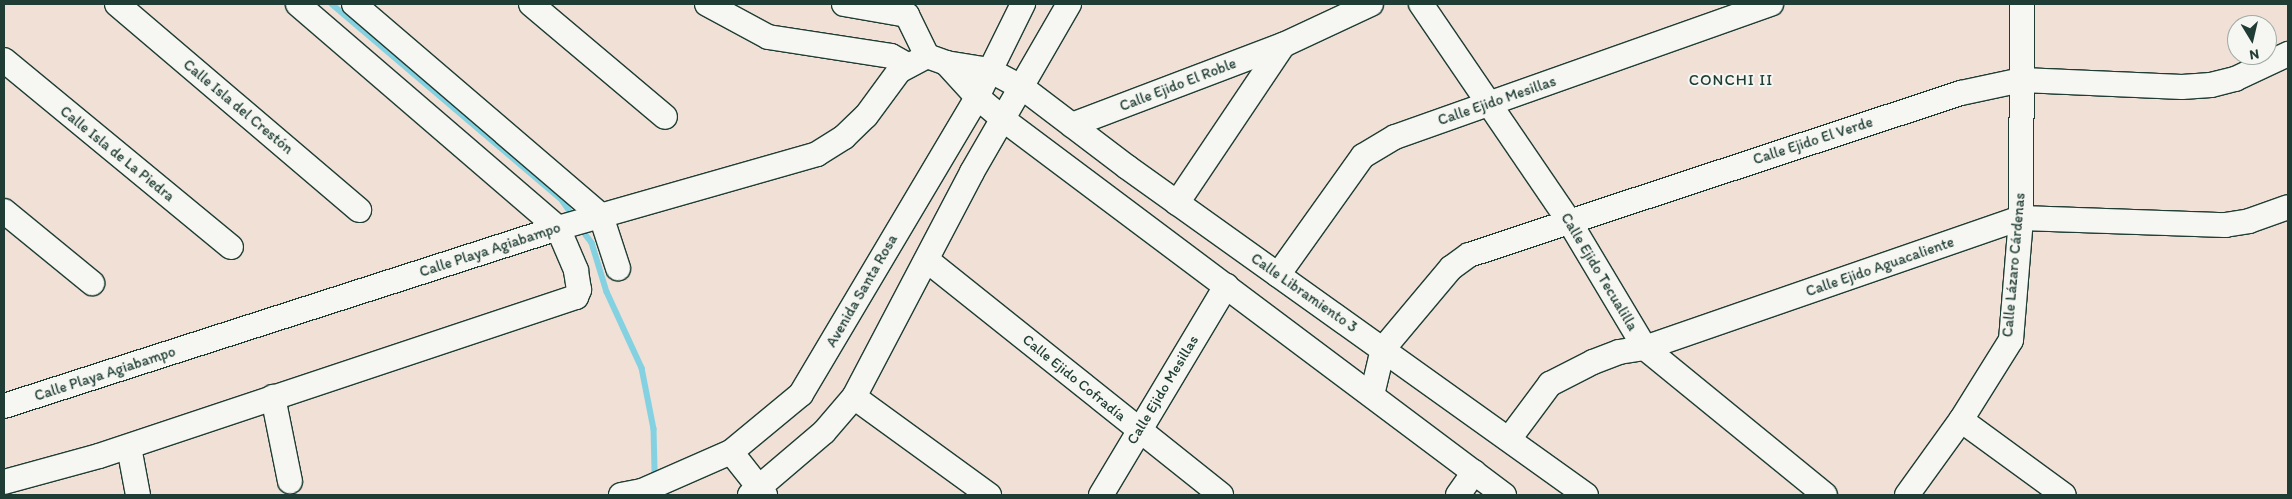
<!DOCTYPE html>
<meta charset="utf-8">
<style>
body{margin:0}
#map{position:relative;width:2292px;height:499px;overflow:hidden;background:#f0e0d6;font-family:Itim,sans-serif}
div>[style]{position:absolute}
.stream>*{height:5.5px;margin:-2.75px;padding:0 2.75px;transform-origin:2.75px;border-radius:2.75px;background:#84d2e1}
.roads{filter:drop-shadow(1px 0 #1f3d34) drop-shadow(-1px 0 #1f3d34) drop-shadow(0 1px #1f3d34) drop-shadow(0 -1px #1f3d34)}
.minor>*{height:24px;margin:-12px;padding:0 12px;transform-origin:12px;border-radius:12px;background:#f6f6f2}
span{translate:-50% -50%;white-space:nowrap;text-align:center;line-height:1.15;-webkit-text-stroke:4px #f6f6f2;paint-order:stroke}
.street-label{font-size:15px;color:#1f3d34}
.neighbourhood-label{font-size:16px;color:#1f3d34;letter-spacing:1px}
.frame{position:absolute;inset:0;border:5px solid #1f3d34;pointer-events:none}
.north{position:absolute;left:2227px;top:15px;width:50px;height:50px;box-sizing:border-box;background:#f6f6f2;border:1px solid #a0aca6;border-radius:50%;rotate:171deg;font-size:14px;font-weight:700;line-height:20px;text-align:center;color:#1f3d34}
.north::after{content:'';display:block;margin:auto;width:18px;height:22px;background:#1f3d34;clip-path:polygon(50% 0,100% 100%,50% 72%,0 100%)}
</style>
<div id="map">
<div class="stream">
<i style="left:332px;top:4px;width:302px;rotate:40.4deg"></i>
<i style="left:562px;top:200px;width:12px;rotate:55deg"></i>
<i style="left:586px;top:235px;width:10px;rotate:53deg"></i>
<i style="left:592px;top:243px;width:51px;rotate:73deg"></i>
<i style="left:607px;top:292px;width:84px;rotate:65.3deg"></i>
<i style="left:642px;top:368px;width:62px;rotate:78.9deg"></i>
<i style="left:654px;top:429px;width:42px;rotate:88.6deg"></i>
</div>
<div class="roads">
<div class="minor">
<i style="left:117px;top:4px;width:318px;rotate:40.4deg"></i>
<i style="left:354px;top:4px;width:326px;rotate:40.6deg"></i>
<i style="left:601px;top:216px;width:55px;rotate:71.9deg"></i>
<i style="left:531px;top:4px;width:175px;rotate:40.1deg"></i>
<i style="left:707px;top:4px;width:69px;rotate:28.4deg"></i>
<i style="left:768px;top:37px;width:124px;rotate:8.8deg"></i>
<i style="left:891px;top:56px;width:18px;rotate:29deg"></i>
<i style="left:844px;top:4px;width:64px;rotate:9.9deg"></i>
<i style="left:907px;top:15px;width:46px;rotate:64deg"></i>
<i style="left:1421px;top:4px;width:263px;rotate:55.7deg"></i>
<i style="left:1569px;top:221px;width:148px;rotate:59.1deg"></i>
<i style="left:1645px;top:348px;width:232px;rotate:39.2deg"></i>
<i style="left:4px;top:60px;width:294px;rotate:39.5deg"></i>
<i style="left:946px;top:63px;width:46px;rotate:47.6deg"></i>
<i style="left:977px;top:97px;width:35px;rotate:40deg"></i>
<i style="left:1004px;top:120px;width:625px;rotate:36.87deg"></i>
<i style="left:1072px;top:125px;width:226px;rotate:-20.8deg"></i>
<i style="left:1283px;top:45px;width:97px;rotate:-25deg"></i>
<i style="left:1177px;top:203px;width:190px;rotate:-56.1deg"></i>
<i style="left:4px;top:211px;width:114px;rotate:39.3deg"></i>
<i style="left:928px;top:261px;width:375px;rotate:38.6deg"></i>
<i style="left:1278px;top:275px;width:146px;rotate:-54.5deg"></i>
<i style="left:1363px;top:156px;width:37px;rotate:-31deg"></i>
<i style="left:1395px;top:137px;width:399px;rotate:-19.5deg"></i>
<i style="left:1372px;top:395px;width:47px;rotate:-76.6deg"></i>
<i style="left:1383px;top:349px;width:106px;rotate:-50deg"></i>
<i style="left:1451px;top:268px;width:22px;rotate:-36deg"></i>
<i style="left:1469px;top:255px;width:518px;rotate:-18.23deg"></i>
<i style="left:1961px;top:93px;width:62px;rotate:-12deg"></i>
<i style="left:2022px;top:80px;width:160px;rotate:2.5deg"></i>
<i style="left:2182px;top:87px;width:29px;rotate:-4deg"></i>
<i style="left:2211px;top:85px;width:25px;rotate:-14deg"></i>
<i style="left:2235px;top:79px;width:59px;rotate:-25.3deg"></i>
<i style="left:273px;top:397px;width:86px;rotate:78.6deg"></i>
<i style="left:854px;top:397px;width:167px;rotate:36deg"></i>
<i style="left:4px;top:406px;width:582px;rotate:-17.81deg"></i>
<i style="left:558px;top:228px;width:269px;rotate:-15.9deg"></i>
<i style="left:817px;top:154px;width:32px;rotate:-32deg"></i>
<i style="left:844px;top:137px;width:30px;rotate:-44deg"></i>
<i style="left:866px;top:116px;width:56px;rotate:-53.7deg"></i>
<i style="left:899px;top:71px;width:32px;rotate:-28deg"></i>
<i style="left:927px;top:56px;width:20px;rotate:20deg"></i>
<i style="left:946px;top:63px;width:44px;rotate:9.2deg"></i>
<i style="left:989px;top:70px;width:38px;rotate:28deg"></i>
<i style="left:1023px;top:88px;width:131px;rotate:37.2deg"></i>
<i style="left:1127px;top:167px;width:564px;rotate:35.55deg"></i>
<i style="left:1961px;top:420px;width:127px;rotate:36.1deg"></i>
<i style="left:1509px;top:439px;width:69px;rotate:-53.3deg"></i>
<i style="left:1550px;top:384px;width:48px;rotate:-27.1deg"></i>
<i style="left:1593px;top:362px;width:28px;rotate:-21deg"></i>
<i style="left:1619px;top:352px;width:26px;rotate:-9deg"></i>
<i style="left:1645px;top:348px;width:398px;rotate:-19.1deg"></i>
<i style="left:2021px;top:218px;width:204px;rotate:2deg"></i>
<i style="left:2225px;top:225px;width:24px;rotate:-9deg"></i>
<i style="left:2249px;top:221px;width:41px;rotate:-19.7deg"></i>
<i style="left:129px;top:447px;width:49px;rotate:79.4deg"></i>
<i style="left:731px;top:452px;width:55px;rotate:51.7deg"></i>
<i style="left:4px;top:482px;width:98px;rotate:-15.3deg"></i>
<i style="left:99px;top:456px;width:503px;rotate:-18.43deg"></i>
<i style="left:576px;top:297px;width:8px;rotate:-67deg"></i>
<i style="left:579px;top:290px;width:20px;rotate:-99deg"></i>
<i style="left:576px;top:270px;width:46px;rotate:-113.2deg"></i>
<i style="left:558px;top:228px;width:343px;rotate:-139.3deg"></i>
<i style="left:621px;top:495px;width:21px;rotate:-11deg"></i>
<i style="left:642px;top:491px;width:97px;rotate:-23.7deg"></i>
<i style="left:731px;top:452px;width:91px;rotate:-39.6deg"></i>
<i style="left:801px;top:394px;width:345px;rotate:-59.3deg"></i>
<i style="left:977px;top:97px;width:104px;rotate:-63.7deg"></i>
<i style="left:750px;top:495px;width:97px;rotate:-40.4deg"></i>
<i style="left:824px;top:432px;width:46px;rotate:-49.4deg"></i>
<i style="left:854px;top:397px;width:254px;rotate:-62.3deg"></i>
<i style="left:972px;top:172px;width:194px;rotate:-60deg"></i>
<i style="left:1101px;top:495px;width:244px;rotate:-59.1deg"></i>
<i style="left:1458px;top:495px;width:28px;rotate:-55deg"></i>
<i style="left:1907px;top:495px;width:92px;rotate:-54.2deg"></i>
<i style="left:1961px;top:420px;width:94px;rotate:-58deg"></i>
<i style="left:2011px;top:340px;width:122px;rotate:-85.3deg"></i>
<i style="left:2021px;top:218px;width:214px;rotate:-89.7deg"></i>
</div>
</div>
<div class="street-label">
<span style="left:1178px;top:85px;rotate:-21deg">Calle Ejido El Roble</span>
<span style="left:1497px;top:101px;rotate:-19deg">Calle Ejido Mesillas</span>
<span style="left:238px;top:107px;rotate:40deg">Calle Isla del Crestón</span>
<span style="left:1813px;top:141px;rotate:-18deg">Calle Ejido El Verde</span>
<span style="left:117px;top:154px;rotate:39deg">Calle Isla de La Piedra</span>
<span style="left:490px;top:250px;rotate:-18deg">Calle Playa Agiabampo</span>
<span style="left:2014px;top:265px;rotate:-85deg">Calle Lázaro Cárdenas</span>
<span style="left:1880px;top:267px;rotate:-19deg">Calle Ejido Aguacaliente</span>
<span style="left:1599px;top:272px;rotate:59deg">Calle Ejido Tecualilla</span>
<span style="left:862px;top:291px;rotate:-60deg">Avenida Santa Rosa</span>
<span style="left:1304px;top:293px;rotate:35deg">Calle Libramiento 3</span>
<span style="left:105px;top:374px;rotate:-18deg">Calle Playa Agiabampo</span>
<span style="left:1074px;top:378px;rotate:39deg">Calle Ejido Cofradía</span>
<span style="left:1163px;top:390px;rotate:-59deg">Calle Ejido Mesillas</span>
</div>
<div class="neighbourhood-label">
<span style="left:1731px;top:80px">CONCHI II</span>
</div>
<div class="frame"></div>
<div class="north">N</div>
</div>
